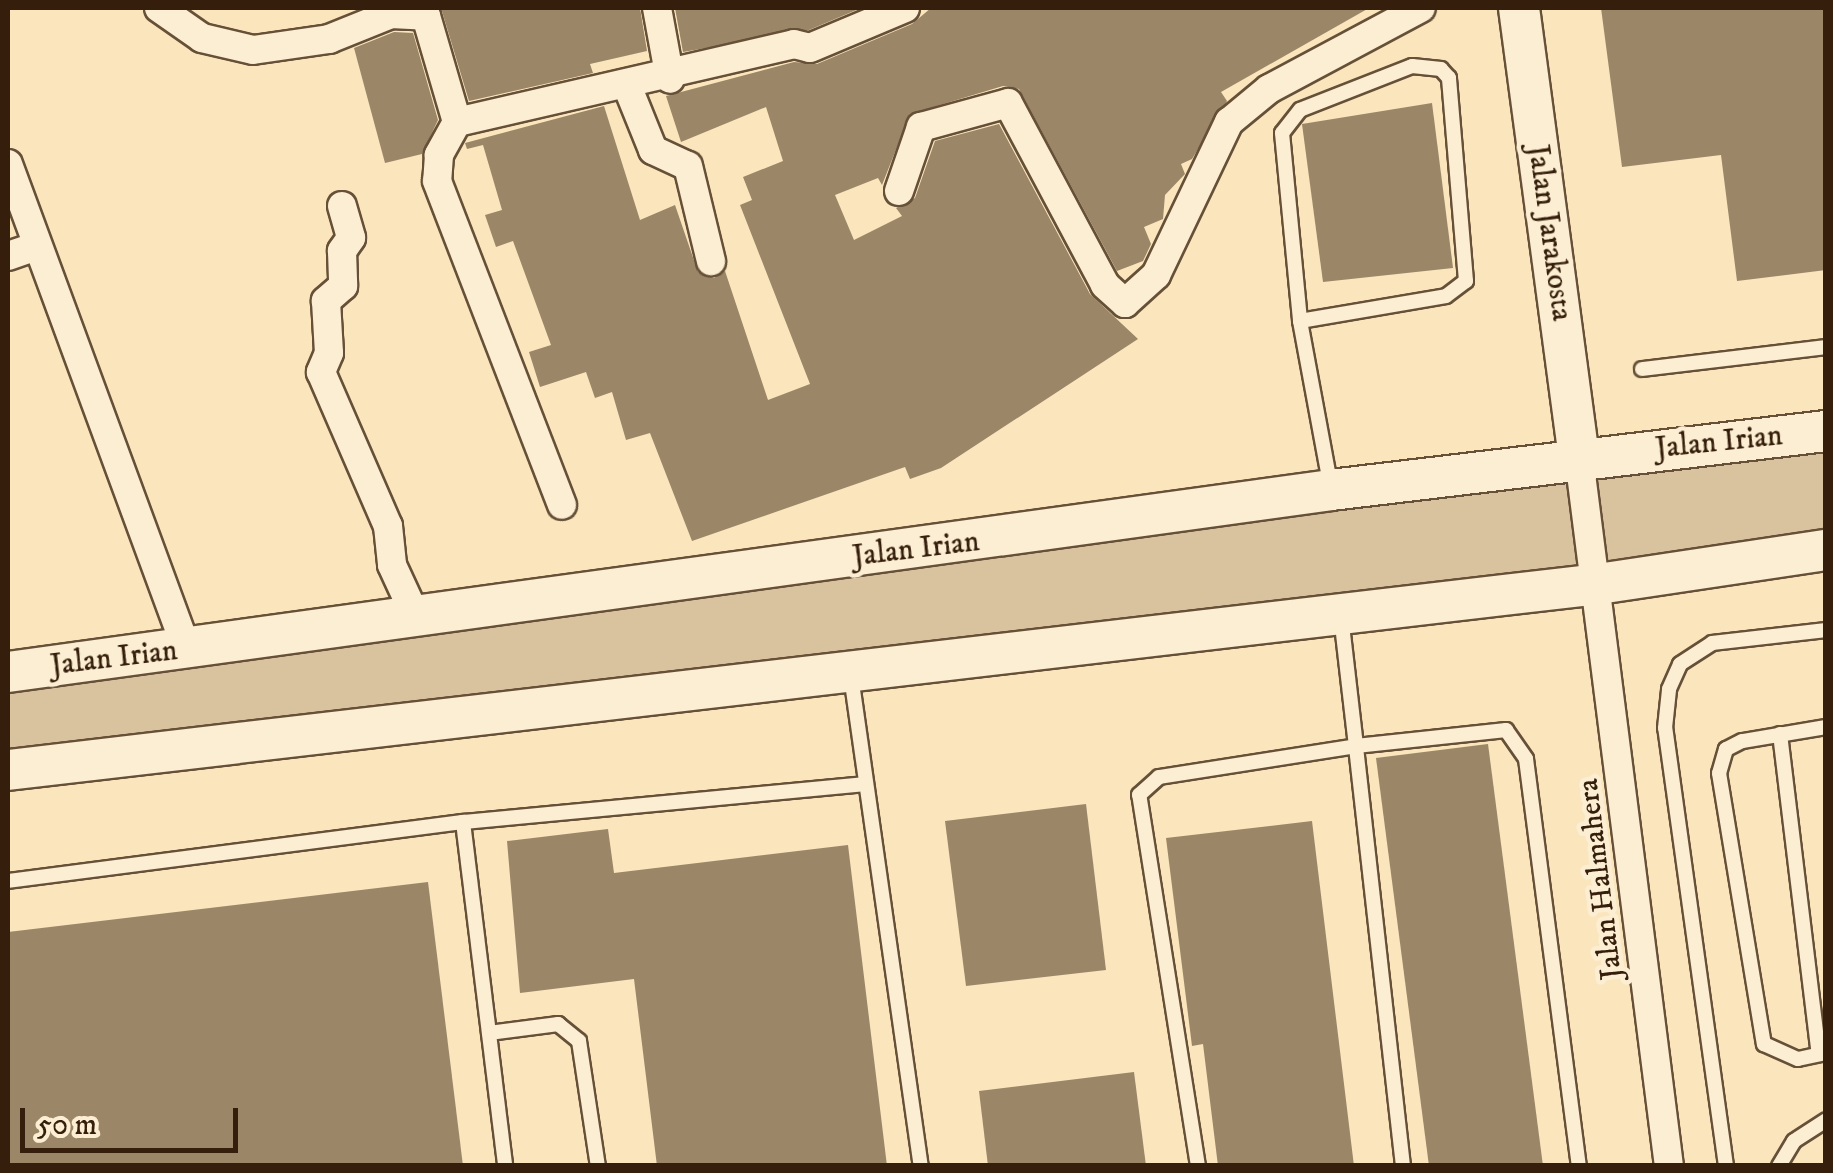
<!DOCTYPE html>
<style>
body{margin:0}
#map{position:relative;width:1833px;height:1173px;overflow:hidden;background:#fae5bc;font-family:"IM FELL DW Pica",serif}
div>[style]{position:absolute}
.green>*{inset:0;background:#d9c39e}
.building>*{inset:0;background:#9b8668}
.roads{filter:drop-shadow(2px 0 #665038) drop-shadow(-2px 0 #665038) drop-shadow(0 2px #665038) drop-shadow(0 -2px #665038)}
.lane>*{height:14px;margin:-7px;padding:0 7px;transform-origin:7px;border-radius:7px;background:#fceed3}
.street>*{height:28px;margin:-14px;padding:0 14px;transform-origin:14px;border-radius:14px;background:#fceed3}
.secondary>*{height:40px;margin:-20px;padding:0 20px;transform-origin:20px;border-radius:20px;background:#fceed3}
span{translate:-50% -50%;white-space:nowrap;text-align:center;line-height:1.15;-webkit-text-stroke:9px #fceed3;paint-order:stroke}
.street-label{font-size:30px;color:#351f0c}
.frame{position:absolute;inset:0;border:10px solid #351f0c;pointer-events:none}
.scale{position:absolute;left:20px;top:1108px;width:218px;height:45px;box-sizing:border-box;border:5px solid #351f0c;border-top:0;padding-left:12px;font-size:30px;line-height:35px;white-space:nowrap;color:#351f0c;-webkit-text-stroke:8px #fceed3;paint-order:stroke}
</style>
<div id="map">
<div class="green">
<i style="clip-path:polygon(1825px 431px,1825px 552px,8px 770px,8px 672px)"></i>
</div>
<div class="building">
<i style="clip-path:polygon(441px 8px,640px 8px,647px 51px,590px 64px,593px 73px,469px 101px)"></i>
<i style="clip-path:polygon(675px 8px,861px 8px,809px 30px,683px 52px)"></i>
<i style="clip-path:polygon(931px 8px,1369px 8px,1221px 92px,1227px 101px,1192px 159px,1181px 164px,1185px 174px,1165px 195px,1163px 219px,1144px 227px,1151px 244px,1143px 261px,1117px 271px,1019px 89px,1003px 86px,910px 114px,882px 185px,878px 178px,835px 195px,854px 240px,902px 216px,896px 208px,915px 198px,935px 141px,999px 124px,1090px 294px,1138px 339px,941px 468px,910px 479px,905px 467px,692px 541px,650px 433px,626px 440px,612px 392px,595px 398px,586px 372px,540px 387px,529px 352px,551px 345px,513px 241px,496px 247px,485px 215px,502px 210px,483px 145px,467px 149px,465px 143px,604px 106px,640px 220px,675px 205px,698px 272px,714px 278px,725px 271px,768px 400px,810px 384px,740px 205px,752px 200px,743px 177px,783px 161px,766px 107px,681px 142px,666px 96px,794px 62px,817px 64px,912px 24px)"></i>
<i style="clip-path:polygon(1601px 8px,1826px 8px,1826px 270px,1737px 281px,1721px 155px,1622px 167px)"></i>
<i style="clip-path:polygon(394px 32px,413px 33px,438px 120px,422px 154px,385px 163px,354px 48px)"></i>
<i style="clip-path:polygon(1432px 103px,1453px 268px,1323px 282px,1302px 124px)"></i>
<i style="clip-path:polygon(1488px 744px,1543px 1166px,1429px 1166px,1376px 758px)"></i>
<i style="clip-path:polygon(1086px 804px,1106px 970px,966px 986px,945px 821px)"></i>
<i style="clip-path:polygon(1312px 821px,1354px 1166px,1218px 1166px,1203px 1044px,1192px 1046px,1166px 838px)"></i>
<i style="clip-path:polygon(608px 829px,614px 873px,848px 845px,887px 1166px,657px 1166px,634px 979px,520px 993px,507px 841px)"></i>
<i style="clip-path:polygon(428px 882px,463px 1166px,8px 1166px,8px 932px)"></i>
<i style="clip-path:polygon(1134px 1072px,1146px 1166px,988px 1166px,979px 1091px)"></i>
</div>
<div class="roads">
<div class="lane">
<i style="left:1300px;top:321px;width:148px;rotate:-9.7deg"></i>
<i style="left:1446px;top:296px;width:25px;rotate:-37deg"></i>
<i style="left:1466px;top:281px;width:204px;rotate:-94.8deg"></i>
<i style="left:1449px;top:78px;width:12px;rotate:-132deg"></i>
<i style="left:1441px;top:69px;width:29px;rotate:-174deg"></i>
<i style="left:1412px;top:66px;width:120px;rotate:158.6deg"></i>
<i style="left:1300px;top:110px;width:29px;rotate:128deg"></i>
<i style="left:1282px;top:133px;width:189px;rotate:84.5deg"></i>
<i style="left:1300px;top:321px;width:171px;rotate:79.5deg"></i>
<i style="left:1642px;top:369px;width:185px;rotate:-6.8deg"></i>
<i style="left:851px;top:676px;width:495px;rotate:81.9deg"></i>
<i style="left:1826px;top:727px;width:85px;rotate:170.5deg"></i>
<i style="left:1742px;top:741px;width:18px;rotate:153deg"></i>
<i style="left:1726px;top:749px;width:25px;rotate:106deg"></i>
<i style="left:1719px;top:773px;width:275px;rotate:80.6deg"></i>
<i style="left:1764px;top:1044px;width:37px;rotate:24deg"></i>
<i style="left:1798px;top:1059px;width:29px;rotate:-12deg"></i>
<i style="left:1780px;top:734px;width:322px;rotate:83.1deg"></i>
<i style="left:463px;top:822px;width:347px;rotate:83deg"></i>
<i style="left:8px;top:881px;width:459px;rotate:-7.4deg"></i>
<i style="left:463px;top:822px;width:403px;rotate:-5.4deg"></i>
<i style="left:489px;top:1033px;width:70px;rotate:-7.4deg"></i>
<i style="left:558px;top:1024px;width:27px;rotate:39deg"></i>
<i style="left:579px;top:1041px;width:126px;rotate:81.4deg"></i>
<i style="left:1198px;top:1166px;width:376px;rotate:-99deg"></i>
<i style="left:1139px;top:795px;width:27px;rotate:-42deg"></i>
<i style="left:1159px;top:777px;width:199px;rotate:-8.9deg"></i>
<i style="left:1356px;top:746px;width:131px;rotate:-96.6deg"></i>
<i style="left:1403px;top:1166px;width:423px;rotate:-96.4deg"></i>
<i style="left:1356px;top:746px;width:151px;rotate:-6.1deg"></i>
<i style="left:1506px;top:730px;width:35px;rotate:55deg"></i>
<i style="left:1526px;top:759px;width:410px;rotate:82.6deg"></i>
<i style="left:1726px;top:1166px;width:442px;rotate:-97.9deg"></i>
<i style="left:1665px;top:728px;width:39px;rotate:-84deg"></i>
<i style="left:1669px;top:689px;width:27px;rotate:-66deg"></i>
<i style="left:1680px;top:664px;width:38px;rotate:-33deg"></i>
<i style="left:1712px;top:643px;width:115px;rotate:-6.5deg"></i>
<i style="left:1779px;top:1166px;width:29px;rotate:-59deg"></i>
<i style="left:1794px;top:1141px;width:38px;rotate:-33deg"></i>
</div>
<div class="street">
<i style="left:159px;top:8px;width:52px;rotate:34.9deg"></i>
<i style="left:202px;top:38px;width:52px;rotate:13.2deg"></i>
<i style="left:253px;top:50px;width:77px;rotate:-8.2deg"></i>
<i style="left:329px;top:39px;width:67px;rotate:-22deg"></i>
<i style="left:391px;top:14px;width:35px;rotate:3deg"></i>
<i style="left:426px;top:16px;width:110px;rotate:73.7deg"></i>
<i style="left:457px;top:122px;width:346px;rotate:-13deg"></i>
<i style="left:794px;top:44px;width:16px;rotate:14deg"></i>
<i style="left:810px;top:48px;width:103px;rotate:-22.8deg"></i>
<i style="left:657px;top:8px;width:72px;rotate:79.6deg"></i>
<i style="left:628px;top:88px;width:67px;rotate:68deg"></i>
<i style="left:653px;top:150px;width:38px;rotate:25deg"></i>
<i style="left:688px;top:166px;width:98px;rotate:76.4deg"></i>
<i style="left:457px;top:122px;width:38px;rotate:119deg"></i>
<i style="left:439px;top:155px;width:26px;rotate:94deg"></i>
<i style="left:437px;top:181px;width:347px;rotate:68.9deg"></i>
<i style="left:8px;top:164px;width:518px;rotate:69.78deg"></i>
<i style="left:899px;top:191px;width:68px;rotate:-71deg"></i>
<i style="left:921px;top:127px;width:90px;rotate:-15.4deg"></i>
<i style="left:1008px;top:103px;width:206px;rotate:61.9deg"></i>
<i style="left:1105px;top:285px;width:27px;rotate:42deg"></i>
<i style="left:1125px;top:303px;width:42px;rotate:-42.1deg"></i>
<i style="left:1156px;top:275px;width:170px;rotate:-64.5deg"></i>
<i style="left:1229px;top:122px;width:52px;rotate:-39.5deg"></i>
<i style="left:1269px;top:89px;width:172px;rotate:-28.1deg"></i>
<i style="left:342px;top:206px;width:33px;rotate:74deg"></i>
<i style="left:351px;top:238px;width:16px;rotate:125deg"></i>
<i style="left:342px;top:251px;width:35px;rotate:88deg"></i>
<i style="left:343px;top:286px;width:23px;rotate:139deg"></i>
<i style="left:326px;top:301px;width:52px;rotate:86.7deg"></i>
<i style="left:329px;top:353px;width:21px;rotate:113deg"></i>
<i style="left:321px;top:372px;width:168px;rotate:66.5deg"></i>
<i style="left:388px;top:526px;width:39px;rotate:84deg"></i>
<i style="left:392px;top:565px;width:55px;rotate:65.3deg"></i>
<i style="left:8px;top:256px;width:28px;rotate:-19deg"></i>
<i style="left:1579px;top:458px;width:714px;rotate:82.76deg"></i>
</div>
<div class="secondary">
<i style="left:1519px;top:8px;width:454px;rotate:82.4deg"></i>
<i style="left:8px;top:672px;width:1335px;rotate:-7.83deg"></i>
<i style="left:1331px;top:490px;width:499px;rotate:-6.8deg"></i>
<i style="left:8px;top:770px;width:1601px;rotate:-6.67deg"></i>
<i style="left:1598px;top:584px;width:231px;rotate:-8.5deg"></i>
</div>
</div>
<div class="street-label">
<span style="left:1549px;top:233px;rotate:82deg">Jalan Jarakosta</span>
<span style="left:1719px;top:443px;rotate:-6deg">Jalan Irian</span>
<span style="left:916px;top:550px;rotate:-7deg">Jalan Irian</span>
<span style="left:114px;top:659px;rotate:-7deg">Jalan Irian</span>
<span style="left:1601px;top:879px;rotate:-97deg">Jalan Halmahera</span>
</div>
<div class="frame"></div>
<div class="scale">50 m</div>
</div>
